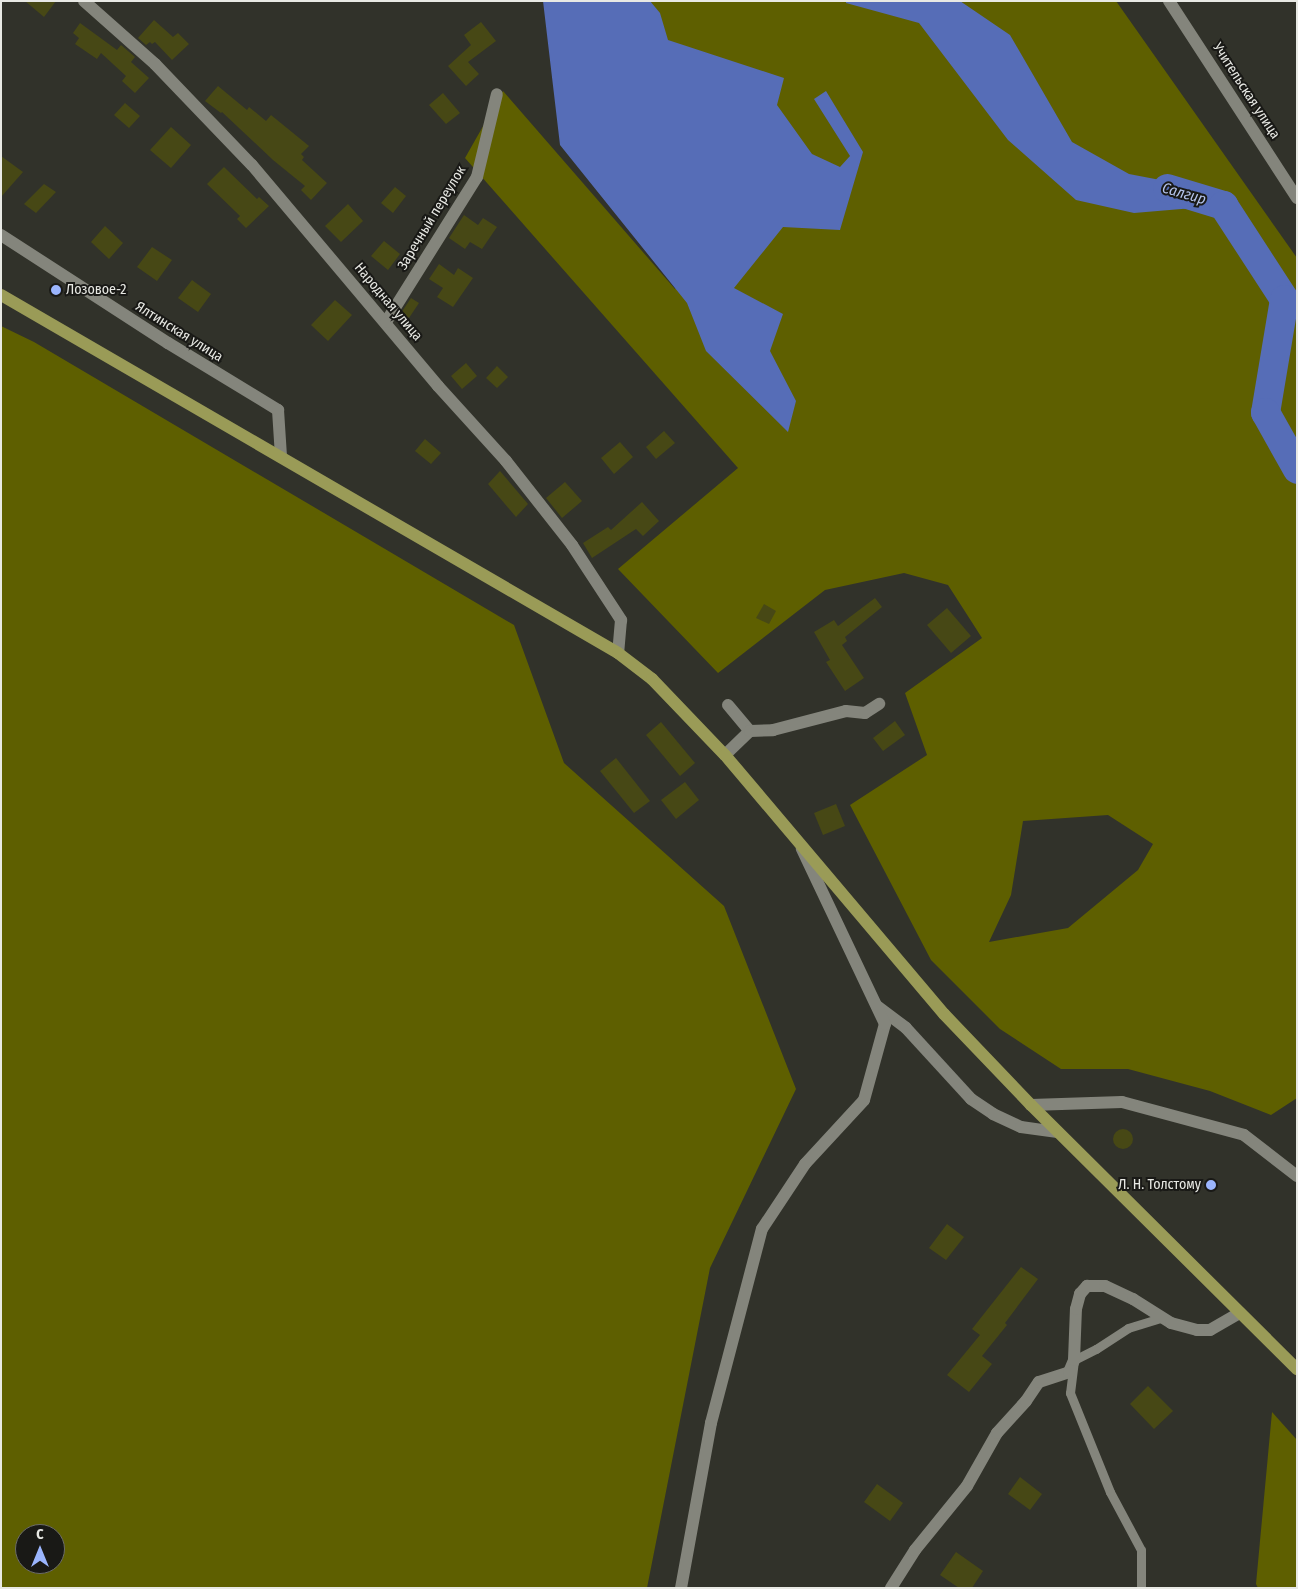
<!DOCTYPE html>
<meta charset="utf-8">
<style>
body{margin:0}
#map{position:relative;width:1298px;height:1589px;overflow:hidden;background:#31322a;font-family:"Fira Sans Condensed",sans-serif}
div>[style]{position:absolute}
.green>*{inset:0;background:#5e5f00}
.water>*{inset:0;background:#566db7}
.river>*{height:29px;margin:-14.5px;padding:0 14.5px;transform-origin:14.5px;border-radius:14.5px;background:#566db7}
.building>*{inset:0;background:#474815}
.round{border-radius:50%}
.service>*{height:9px;margin:-4.5px;padding:0 4.5px;transform-origin:4.5px;border-radius:4.5px;background:#84857c}
.minor>*{height:12px;margin:-6px;padding:0 6px;transform-origin:6px;border-radius:6px;background:#84857c}
.primary>*{height:12px;margin:-6px;padding:0 6px;transform-origin:6px;border-radius:6px;background:#9a9b57}
.dots>*{width:14px;height:14px;translate:-50% -50%;box-sizing:border-box;border:2px solid #191916;border-radius:50%}
span{translate:-50% -50%;white-space:nowrap;text-align:center;line-height:1.15;-webkit-text-stroke:4px #191916;paint-order:stroke}
.street-label{font-size:14px;color:#e8e9e4}
.poi-label{font-size:14px;color:#e8e9e4}
.left{translate:0 -50%;text-align:left}
.right{translate:-100% -50%;text-align:right}
.water-label{font-size:15px;color:#b5c4ec;font-style:italic}
.frame{position:absolute;inset:0;border:2px solid #e8e9e4;pointer-events:none}
.north{position:absolute;left:15px;top:1524px;width:50px;height:50px;box-sizing:border-box;background:#191916;border:1px solid #6c6c68;border-radius:50%;rotate:0deg;font-size:14px;font-weight:700;line-height:20px;text-align:center;color:#e8e9e4}
.north::after{content:'';display:block;margin:auto;width:18px;height:22px;background:#9bb5fd;clip-path:polygon(50% 0,100% 100%,50% 72%,0 100%)}
</style>
<div id="map">
<div class="green">
<i style="clip-path:polygon(evenodd,617px 1px,1116px 1px,1297px 258px,1297px 1098px,1271px 1115px,1210px 1091px,1128px 1069px,1061px 1069px,1000px 1029px,931px 960px,850px 805px,927px 755px,905px 693px,982px 638px,948px 585px,904px 573px,825px 590px,718px 673px,618px 569px,738px 468px,465px 158px,503px 91px,675px 289px,752px 204px,617px 1px,1108px 815px,1153px 844px,1138px 870px,1068px 928px,989px 942px,1011px 895px,1023px 821px,1108px 815px)"></i>
<i style="clip-path:polygon(evenodd,1px 326px,34px 342px,514px 625px,564px 763px,724px 906px,796px 1089px,710px 1268px,647px 1588px,1px 1588px,1px 326px,25px 1534px,55px 1534px,55px 1564px,25px 1564px,25px 1534px)"></i>
<i style="clip-path:polygon(1272px 1412px,1297px 1440px,1297px 1588px,1258px 1588px,1256px 1584px)"></i>
</div>
<div class="water">
<i style="clip-path:polygon(543px 1px,650px 1px,660px 13px,668px 40px,784px 78px,777px 105px,812px 154px,840px 167px,850px 156px,814px 99px,826px 91px,863px 152px,840px 230px,783px 227px,734px 288px,783px 314px,770px 351px,796px 401px,788px 432px,706px 351px,687px 303px,560px 145px)"></i>
<i style="clip-path:polygon(846px 1px,960px 1px,1010px 35px,1072px 142px,1129px 174px,1202px 188px,1205px 207px,1134px 213px,1076px 200px,1008px 140px,919px 23px,846px 3px)"></i>
</div>
<div class="river">
<i style="left:1167px;top:188px;width:59px;rotate:16.9deg"></i>
<i style="left:1223px;top:205px;width:112px;rotate:57deg"></i>
<i style="left:1284px;top:299px;width:115px;rotate:99.5deg"></i>
<i style="left:1265px;top:412px;width:65px;rotate:60.7deg"></i>
</div>
<div class="building">
<i style="clip-path:polygon(25px 1px,56px 1px,44px 17px)"></i>
<i style="clip-path:polygon(154px 20px,173px 37px,178px 33px,189px 44px,172px 60px,155px 42px,152px 44px,150px 42px,146px 45px,138px 38px)"></i>
<i style="clip-path:polygon(481px 22px,496px 41px,468px 62px,479px 74px,466px 86px,448px 66px,471px 45px,464px 35px)"></i>
<i style="clip-path:polygon(80px 23px,117px 50px,121px 45px,135px 57px,131px 62px,149px 78px,135px 93px,122px 81px,126px 76px,101px 53px,97px 59px,75px 44px,79px 38px,73px 33px)"></i>
<i style="clip-path:polygon(218px 86px,247px 110px,249px 107px,266px 121px,271px 115px,309px 146px,301px 154px,304px 157px,302px 160px,327px 183px,311px 200px,301px 190px,305px 186px,273px 160px,222px 112px,221px 113px,205px 101px)"></i>
<i style="clip-path:polygon(443px 93px,460px 113px,446px 124px,429px 105px)"></i>
<i style="clip-path:polygon(125px 103px,140px 116px,129px 128px,114px 115px)"></i>
<i style="clip-path:polygon(171px 127px,191px 145px,171px 168px,150px 150px)"></i>
<i style="clip-path:polygon(1px 156px,23px 172px,1px 197px)"></i>
<i style="clip-path:polygon(224px 167px,257px 199px,259px 197px,269px 206px,246px 228px,237px 219px,240px 216px,207px 184px)"></i>
<i style="clip-path:polygon(44px 184px,56px 192px,36px 213px,24px 204px)"></i>
<i style="clip-path:polygon(395px 187px,406px 196px,393px 213px,381px 203px)"></i>
<i style="clip-path:polygon(348px 204px,363px 221px,341px 242px,325px 226px)"></i>
<i style="clip-path:polygon(464px 215px,478px 225px,483px 218px,497px 227px,482px 249px,470px 242px,465px 249px,449px 238px)"></i>
<i style="clip-path:polygon(105px 226px,123px 243px,109px 259px,91px 242px)"></i>
<i style="clip-path:polygon(384px 241px,400px 254px,388px 270px,371px 256px)"></i>
<i style="clip-path:polygon(152px 247px,172px 260px,157px 281px,137px 267px)"></i>
<i style="clip-path:polygon(439px 264px,454px 275px,458px 268px,473px 278px,453px 307px,437px 297px,443px 288px,429px 279px)"></i>
<i style="clip-path:polygon(192px 280px,211px 294px,198px 312px,178px 298px)"></i>
<i style="clip-path:polygon(411px 298px,419px 303px,409px 318px,401px 313px)"></i>
<i style="clip-path:polygon(335px 300px,352px 315px,328px 341px,311px 325px)"></i>
<i style="clip-path:polygon(466px 363px,477px 376px,462px 389px,451px 376px)"></i>
<i style="clip-path:polygon(497px 366px,508px 377px,497px 388px,486px 378px)"></i>
<i style="clip-path:polygon(664px 431px,675px 443px,656px 459px,646px 447px)"></i>
<i style="clip-path:polygon(425px 439px,441px 453px,431px 464px,415px 451px)"></i>
<i style="clip-path:polygon(620px 442px,633px 457px,614px 474px,601px 458px)"></i>
<i style="clip-path:polygon(500px 471px,528px 504px,516px 517px,488px 484px)"></i>
<i style="clip-path:polygon(565px 482px,582px 501px,562px 518px,546px 498px)"></i>
<i style="clip-path:polygon(642px 502px,659px 521px,643px 536px,636px 529px,592px 558px,583px 543px,608px 527px,611px 530px)"></i>
<i style="clip-path:polygon(875px 598px,882px 607px,845px 637px,847px 641px,842px 645px,864px 678px,845px 691px,826px 662px,830px 660px,814px 632px,834px 620px,838px 626px)"></i>
<i style="clip-path:polygon(764px 604px,776px 611px,769px 624px,756px 618px)"></i>
<i style="clip-path:polygon(947px 608px,971px 636px,951px 653px,927px 625px)"></i>
<i style="clip-path:polygon(895px 721px,905px 735px,883px 751px,873px 738px)"></i>
<i style="clip-path:polygon(661px 722px,695px 763px,680px 776px,646px 735px)"></i>
<i style="clip-path:polygon(616px 758px,650px 801px,634px 813px,600px 771px)"></i>
<i style="clip-path:polygon(685px 782px,699px 800px,676px 819px,661px 800px)"></i>
<i style="clip-path:polygon(836px 804px,845px 826px,823px 835px,814px 813px)"></i>
<i class="round" style="left:1113px;top:1129px;width:20px;height:20px"></i>
<i style="clip-path:polygon(947px 1224px,964px 1237px,946px 1260px,929px 1248px)"></i>
<i style="clip-path:polygon(1021px 1267px,1038px 1279px,1005px 1323px,1007px 1325px,982px 1356px,992px 1364px,969px 1392px,947px 1375px,980px 1335px,972px 1329px)"></i>
<i style="clip-path:polygon(1148px 1386px,1173px 1411px,1154px 1429px,1130px 1404px)"></i>
<i style="clip-path:polygon(1020px 1477px,1042px 1494px,1030px 1510px,1008px 1494px)"></i>
<i style="clip-path:polygon(877px 1484px,903px 1503px,890px 1521px,864px 1502px)"></i>
<i style="clip-path:polygon(956px 1552px,983px 1571px,972px 1588px,959px 1588px,940px 1575px)"></i>
</div>
<div class="service">
<i style="left:1141px;top:1588px;width:38px;rotate:-90deg"></i>
<i style="left:1141px;top:1550px;width:66px;rotate:-118.1deg"></i>
<i style="left:1110px;top:1492px;width:107px;rotate:-112deg"></i>
<i style="left:1070px;top:1393px;width:33px;rotate:-83deg"></i>
<i style="left:1074px;top:1360px;width:25px;rotate:-27deg"></i>
<i style="left:1096px;top:1349px;width:38px;rotate:-33deg"></i>
<i style="left:1128px;top:1328px;width:34px;rotate:-17deg"></i>
</div>
<div class="minor">
<i style="left:84px;top:1px;width:95px;rotate:41.6deg"></i>
<i style="left:155px;top:64px;width:140px;rotate:46.2deg"></i>
<i style="left:252px;top:165px;width:289px;rotate:49.9deg"></i>
<i style="left:438px;top:386px;width:101px;rotate:47.8deg"></i>
<i style="left:506px;top:461px;width:107px;rotate:51.8deg"></i>
<i style="left:572px;top:545px;width:90px;rotate:56.8deg"></i>
<i style="left:621px;top:620px;width:33px;rotate:95deg"></i>
<i style="left:1169px;top:1px;width:235px;rotate:57deg"></i>
<i style="left:1px;top:235px;width:199px;rotate:32.9deg"></i>
<i style="left:168px;top:343px;width:129px;rotate:31.3deg"></i>
<i style="left:278px;top:410px;width:47px;rotate:86.3deg"></i>
<i style="left:386px;top:322px;width:171px;rotate:-57.9deg"></i>
<i style="left:477px;top:177px;width:85px;rotate:-76.5deg"></i>
<i style="left:728px;top:705px;width:34px;rotate:50deg"></i>
<i style="left:725px;top:755px;width:35px;rotate:-44deg"></i>
<i style="left:750px;top:731px;width:23px;rotate:-2deg"></i>
<i style="left:773px;top:730px;width:75px;rotate:-14.6deg"></i>
<i style="left:846px;top:711px;width:19px;rotate:6deg"></i>
<i style="left:865px;top:713px;width:17px;rotate:-33deg"></i>
<i style="left:877px;top:1006px;width:36px;rotate:37deg"></i>
<i style="left:906px;top:1028px;width:96px;rotate:47.5deg"></i>
<i style="left:971px;top:1099px;width:27px;rotate:34deg"></i>
<i style="left:993px;top:1114px;width:31px;rotate:25deg"></i>
<i style="left:1021px;top:1127px;width:37px;rotate:8deg"></i>
<i style="left:1031px;top:1105px;width:91px;rotate:-1.9deg"></i>
<i style="left:1122px;top:1102px;width:126px;rotate:15.1deg"></i>
<i style="left:1244px;top:1135px;width:67px;rotate:37.7deg"></i>
<i style="left:681px;top:1588px;width:168px;rotate:-79.7deg"></i>
<i style="left:711px;top:1423px;width:201px;rotate:-75.3deg"></i>
<i style="left:762px;top:1229px;width:78px;rotate:-56.5deg"></i>
<i style="left:805px;top:1164px;width:87px;rotate:-47.3deg"></i>
<i style="left:864px;top:1100px;width:79px;rotate:-74.6deg"></i>
<i style="left:885px;top:1024px;width:194px;rotate:-115.4deg"></i>
<i style="left:891px;top:1588px;width:45px;rotate:-57.7deg"></i>
<i style="left:915px;top:1550px;width:82px;rotate:-50.9deg"></i>
<i style="left:967px;top:1486px;width:61px;rotate:-60.5deg"></i>
<i style="left:997px;top:1433px;width:43px;rotate:-47.8deg"></i>
<i style="left:1026px;top:1401px;width:23px;rotate:-56deg"></i>
<i style="left:1039px;top:1382px;width:32px;rotate:-18deg"></i>
<i style="left:1069px;top:1372px;width:13px;rotate:-67deg"></i>
<i style="left:1074px;top:1360px;width:51px;rotate:-87.8deg"></i>
<i style="left:1076px;top:1309px;width:16px;rotate:-75deg"></i>
<i style="left:1080px;top:1294px;width:11px;rotate:-49deg"></i>
<i style="left:1087px;top:1286px;width:18px"></i>
<i style="left:1105px;top:1286px;width:31px;rotate:25deg"></i>
<i style="left:1133px;top:1299px;width:45px;rotate:32.3deg"></i>
<i style="left:1171px;top:1323px;width:27px;rotate:15deg"></i>
<i style="left:1197px;top:1330px;width:13px"></i>
<i style="left:1210px;top:1330px;width:34px;rotate:-30deg"></i>
</div>
<div class="primary">
<i style="left:1px;top:295px;width:713px;rotate:30.12deg"></i>
<i style="left:618px;top:653px;width:43px;rotate:37.4deg"></i>
<i style="left:652px;top:679px;width:105px;rotate:46.2deg"></i>
<i style="left:725px;top:755px;width:339px;rotate:49.8deg"></i>
<i style="left:944px;top:1014px;width:126px;rotate:46.3deg"></i>
<i style="left:1031px;top:1105px;width:375px;rotate:44.8deg"></i>
</div>
<div class="dots">
<i style="left:56px;top:290px;background:#9bb5fd"></i>
<i style="left:1211px;top:1185px;background:#9bb5fd"></i>
</div>
<div class="street-label">
<span style="left:1246px;top:91px;rotate:57deg">Учительская улица</span>
<span style="left:432px;top:218px;rotate:-59deg">Заречный переулок</span>
<span style="left:388px;top:302px;rotate:50deg">Народная улица</span>
<span style="left:179px;top:332px;rotate:32deg">Ялтинская улица</span>
</div>
<div class="poi-label">
<span class="left" style="left:66px;top:290px">Лозовое-2</span>
<span class="right" style="left:1201px;top:1185px">Л. Н. Толстому</span>
</div>
<div class="water-label">
<span style="left:1184px;top:194px;rotate:16deg">Салгир</span>
</div>
<div class="frame"></div>
<div class="north">С</div>
</div>
